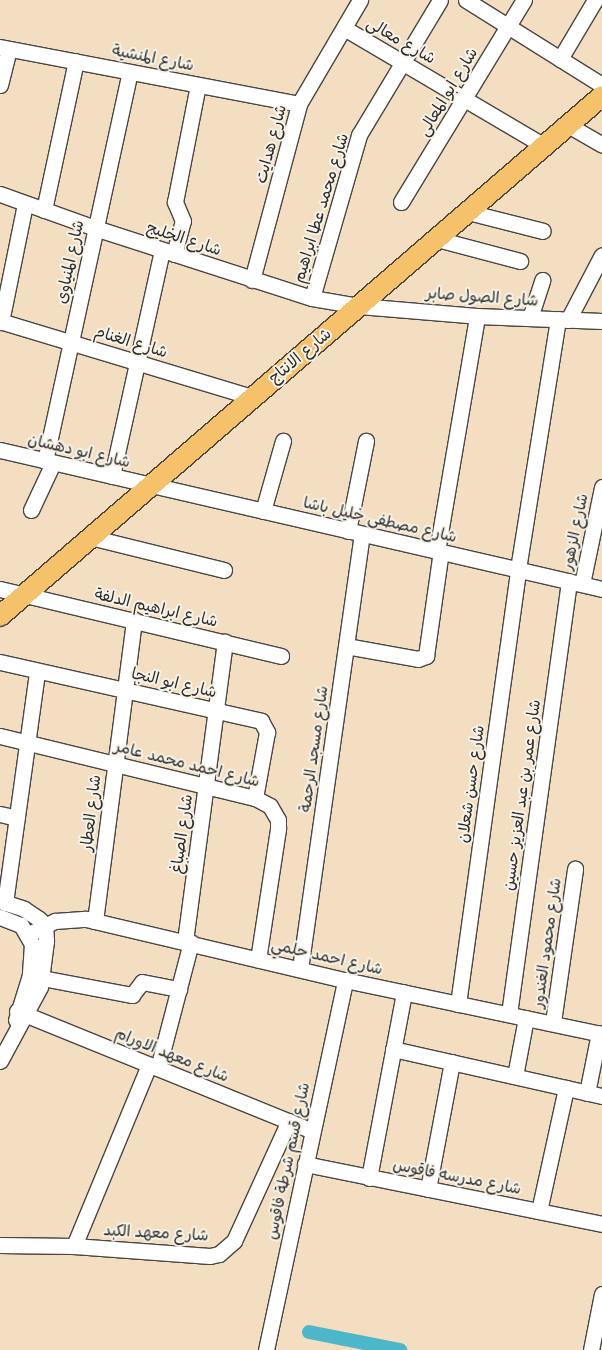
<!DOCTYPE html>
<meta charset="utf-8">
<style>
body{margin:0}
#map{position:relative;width:602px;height:1350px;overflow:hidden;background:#f3dec1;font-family:Sriracha,"Playpen Sans Arabic",sans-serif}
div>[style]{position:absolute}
.canal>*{height:14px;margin:-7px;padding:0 7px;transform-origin:7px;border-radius:7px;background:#4cb7c8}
.roads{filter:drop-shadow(1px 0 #494642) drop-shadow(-1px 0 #494642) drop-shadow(0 1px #494642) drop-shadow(0 -1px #494642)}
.minor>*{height:15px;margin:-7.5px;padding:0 7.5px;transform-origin:7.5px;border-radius:7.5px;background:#fff}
.major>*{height:20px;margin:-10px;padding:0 10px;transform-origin:10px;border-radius:10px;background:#f5c16b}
span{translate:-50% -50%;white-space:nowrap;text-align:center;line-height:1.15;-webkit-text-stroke:4px #f7f3e8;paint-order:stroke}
.street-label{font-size:16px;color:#2b2b2b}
</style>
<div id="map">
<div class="canal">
<i style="left:309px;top:1332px;width:93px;rotate:11.2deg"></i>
</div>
<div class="roads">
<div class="minor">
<i style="left:466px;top:0;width:160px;rotate:32deg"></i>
<i style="left:344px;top:28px;width:232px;rotate:30.5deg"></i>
<i style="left:0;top:47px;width:304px;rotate:10.8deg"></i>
<i style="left:560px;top:59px;width:69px;rotate:-59.3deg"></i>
<i style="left:0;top:85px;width:37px;rotate:-76deg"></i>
<i style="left:568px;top:125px;width:39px;rotate:30deg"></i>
<i style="left:0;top:194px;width:101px;rotate:19.7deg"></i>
<i style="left:95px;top:228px;width:228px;rotate:17.9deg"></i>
<i style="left:312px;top:298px;width:48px;rotate:9.7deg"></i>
<i style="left:359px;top:306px;width:118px;rotate:4.8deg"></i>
<i style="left:477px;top:316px;width:125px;rotate:2.3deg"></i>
<i style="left:401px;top:202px;width:237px;rotate:-58.7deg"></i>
<i style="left:44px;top:210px;width:152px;rotate:-77.9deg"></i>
<i style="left:468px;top:212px;width:77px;rotate:14.2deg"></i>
<i style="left:437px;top:239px;width:86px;rotate:14.8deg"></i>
<i style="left:174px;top:254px;width:34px;rotate:-75deg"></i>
<i style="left:183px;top:221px;width:21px;rotate:-113deg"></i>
<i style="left:175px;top:202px;width:119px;rotate:-78.9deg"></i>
<i style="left:252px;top:280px;width:182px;rotate:-75deg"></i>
<i style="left:299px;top:104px;width:121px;rotate:-59.6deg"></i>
<i style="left:312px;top:298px;width:170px;rotate:-73.9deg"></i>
<i style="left:359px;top:135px;width:157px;rotate:-59deg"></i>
<i style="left:530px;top:318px;width:40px;rotate:-72deg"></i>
<i style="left:568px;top:320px;width:73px;rotate:-62.4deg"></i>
<i style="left:0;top:321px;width:263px;rotate:16.8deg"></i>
<i style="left:1px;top:322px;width:120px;rotate:-78.5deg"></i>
<i style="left:0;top:450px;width:618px;rotate:13deg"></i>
<i style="left:45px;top:461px;width:398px;rotate:-77.7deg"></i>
<i style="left:112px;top:476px;width:231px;rotate:-77.5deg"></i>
<i style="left:31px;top:510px;width:52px;rotate:-64.9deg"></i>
<i style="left:263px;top:511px;width:73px;rotate:-74.1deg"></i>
<i style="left:348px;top:531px;width:92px;rotate:-78.7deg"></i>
<i style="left:90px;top:537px;width:138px;rotate:13.8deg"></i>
<i style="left:437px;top:551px;width:238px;rotate:-80.3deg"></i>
<i style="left:582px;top:584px;width:99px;rotate:-78.3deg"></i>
<i style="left:0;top:589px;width:289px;rotate:13.4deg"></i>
<i style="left:346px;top:646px;width:73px;rotate:10.2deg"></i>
<i style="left:418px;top:659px;width:9px;rotate:-21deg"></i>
<i style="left:426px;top:656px;width:106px;rotate:-81.9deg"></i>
<i style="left:0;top:662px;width:268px;rotate:12.7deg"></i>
<i style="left:261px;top:721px;width:13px;rotate:61deg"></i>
<i style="left:267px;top:732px;width:67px;rotate:100.3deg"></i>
<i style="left:0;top:736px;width:262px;rotate:13.7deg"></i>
<i style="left:255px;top:798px;width:17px;rotate:28deg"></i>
<i style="left:270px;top:806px;width:16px;rotate:60deg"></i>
<i style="left:278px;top:820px;width:9px;rotate:90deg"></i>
<i style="left:278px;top:829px;width:132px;rotate:98.7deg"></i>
<i style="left:0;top:814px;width:17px;rotate:13deg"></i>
<i style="left:0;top:901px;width:25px;rotate:18deg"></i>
<i style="left:24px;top:909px;width:18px;rotate:34deg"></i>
<i style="left:39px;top:919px;width:8px;rotate:45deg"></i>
<i style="left:45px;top:925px;width:16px;rotate:86deg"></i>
<i style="left:46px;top:941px;width:46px;rotate:97.4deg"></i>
<i style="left:40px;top:987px;width:84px;rotate:118.4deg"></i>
<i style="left:5px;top:903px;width:234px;rotate:-82.1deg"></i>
<i style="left:0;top:917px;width:22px;rotate:21deg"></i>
<i style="left:21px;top:925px;width:22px;rotate:60deg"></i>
<i style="left:32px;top:944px;width:31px;rotate:94deg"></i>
<i style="left:30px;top:975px;width:47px;rotate:107.3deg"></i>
<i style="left:95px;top:921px;width:304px;rotate:-82.6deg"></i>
<i style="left:29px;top:934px;width:29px;rotate:-27deg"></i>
<i style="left:55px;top:921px;width:31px;rotate:-4deg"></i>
<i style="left:86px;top:919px;width:266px;rotate:13.3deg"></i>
<i style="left:345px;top:980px;width:263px;rotate:11.9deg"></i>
<i style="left:185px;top:941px;width:302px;rotate:-82.4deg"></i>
<i style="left:300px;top:969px;width:439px;rotate:-81.9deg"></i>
<i style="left:42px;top:978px;width:92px;rotate:10.7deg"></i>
<i style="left:132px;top:995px;width:16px;rotate:-52deg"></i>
<i style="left:142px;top:982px;width:38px;rotate:11deg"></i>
<i style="left:458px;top:1004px;width:439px;rotate:-82.1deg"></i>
<i style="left:518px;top:569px;width:253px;rotate:-80.9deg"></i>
<i style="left:17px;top:1011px;width:318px;rotate:22.1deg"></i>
<i style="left:509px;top:1014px;width:437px;rotate:-82.1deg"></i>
<i style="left:553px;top:1022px;width:155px;rotate:-81.8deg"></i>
<i style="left:393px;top:1049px;width:214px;rotate:12.7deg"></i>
<i style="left:158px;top:1068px;width:130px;rotate:-75.3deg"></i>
<i style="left:515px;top:1076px;width:59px;rotate:-79.3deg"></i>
<i style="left:587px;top:1093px;width:61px;rotate:-78.7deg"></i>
<i style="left:305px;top:1164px;width:303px;rotate:11.4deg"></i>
<i style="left:369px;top:1178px;width:189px;rotate:-79.3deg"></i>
<i style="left:428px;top:1189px;width:129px;rotate:-79.3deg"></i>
<i style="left:539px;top:1211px;width:126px;rotate:-77.6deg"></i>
<i style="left:0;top:1245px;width:74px;rotate:0.8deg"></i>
<i style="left:74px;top:1246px;width:136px;rotate:4.2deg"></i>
<i style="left:210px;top:1256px;width:9px;rotate:-13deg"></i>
<i style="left:219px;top:1254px;width:20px;rotate:-41deg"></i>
<i style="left:234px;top:1241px;width:132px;rotate:-65.4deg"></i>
<i style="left:74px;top:1246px;width:196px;rotate:-67.5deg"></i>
<i style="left:266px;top:1350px;width:378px;rotate:-77.9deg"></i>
<i style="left:591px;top:1350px;width:57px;rotate:-78.9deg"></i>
</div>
<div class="major">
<i style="left:0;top:616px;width:795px;rotate:-40.82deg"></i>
</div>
</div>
<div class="street-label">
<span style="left:401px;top:41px;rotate:30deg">شارع معالى</span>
<span style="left:153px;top:58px;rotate:11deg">شارع المنشية</span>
<span style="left:448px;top:92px;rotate:-59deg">شارع ابو المعالى</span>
<span style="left:271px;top:144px;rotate:-75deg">شارع هدايت</span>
<span style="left:321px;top:208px;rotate:-73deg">شارع محمد عطا ابراهيم</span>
<span style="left:184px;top:239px;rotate:18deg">شارع الخليج</span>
<span style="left:70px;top:262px;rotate:-78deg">شارع المنياوى</span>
<span style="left:482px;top:297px;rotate:4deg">شارع الصول صابر</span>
<span style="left:131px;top:342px;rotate:17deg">شارع الغنام</span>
<span style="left:300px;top:356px;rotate:-40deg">شارع الانتاج</span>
<span style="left:79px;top:451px;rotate:13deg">شارع ابو دهشان</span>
<span style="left:380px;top:520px;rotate:13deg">شارع مصطفى خليل باشا</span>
<span style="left:575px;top:532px;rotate:-78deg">شارع الزهور</span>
<span style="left:156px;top:608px;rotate:13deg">شارع ابراهيم الدلفة</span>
<span style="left:174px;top:683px;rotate:13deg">شارع ابو النجا</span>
<span style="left:314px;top:749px;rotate:-82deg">شارع مسجد الرحمة</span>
<span style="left:187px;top:764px;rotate:14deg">شارع احمد محمد عامر</span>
<span style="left:471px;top:784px;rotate:-82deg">شارع حسن شعلان</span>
<span style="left:522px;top:795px;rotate:-82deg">شارع عمر بن عبد العزيز حسين</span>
<span style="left:91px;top:813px;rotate:-83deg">شارع العطار</span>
<span style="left:182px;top:834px;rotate:-82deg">شارع الصباغ</span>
<span style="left:547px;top:943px;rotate:-82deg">شارع محمود الغندور</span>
<span style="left:327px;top:957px;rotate:13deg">شارع احمد حلمي</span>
<span style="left:172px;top:1055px;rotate:22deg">شارع معهد الاورام</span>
<span style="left:288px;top:1161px;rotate:-78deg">شارع قسم شرطة فاقوس</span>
<span style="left:457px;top:1177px;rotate:11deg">شارع مدرسه فاقوس</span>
<span style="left:156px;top:1233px;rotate:3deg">شارع معهد الكبد</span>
</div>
</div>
